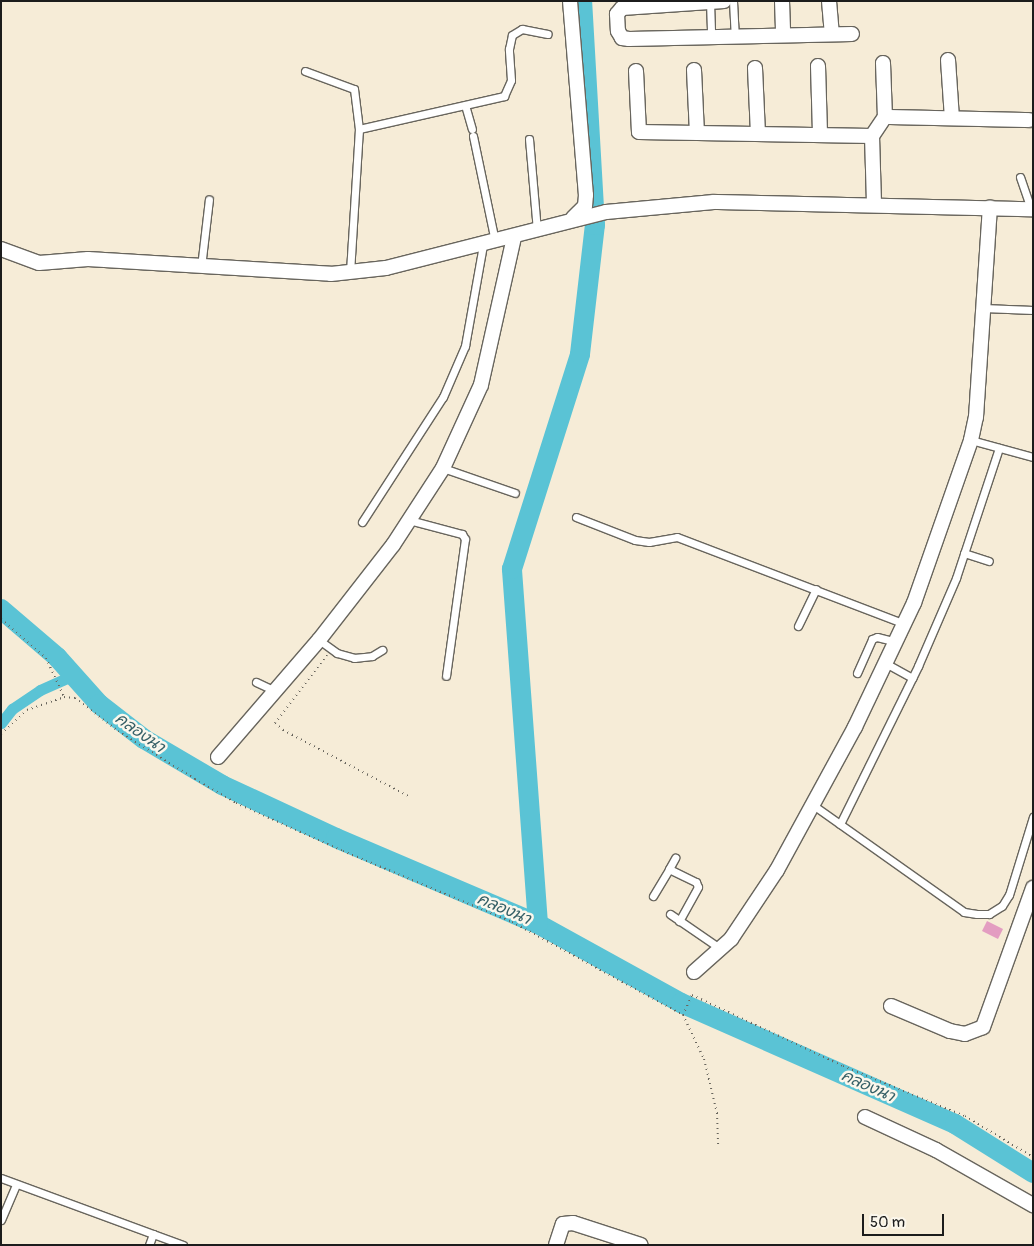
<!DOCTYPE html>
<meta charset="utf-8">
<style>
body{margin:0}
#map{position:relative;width:1034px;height:1246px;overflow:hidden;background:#f6ecd7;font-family:Pangolin,"Playpen Sans Thai",sans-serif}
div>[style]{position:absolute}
.canal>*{height:11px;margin:-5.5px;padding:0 5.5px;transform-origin:5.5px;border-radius:5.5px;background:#5ac3d5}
.river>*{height:20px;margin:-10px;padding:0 10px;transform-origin:10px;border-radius:10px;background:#5ac3d5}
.building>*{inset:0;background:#e39dc1}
.path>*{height:2px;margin-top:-1px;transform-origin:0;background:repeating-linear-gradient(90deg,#68655d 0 1px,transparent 0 5px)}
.roads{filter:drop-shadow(1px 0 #68655d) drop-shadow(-1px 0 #68655d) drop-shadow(0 1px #68655d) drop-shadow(0 -1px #68655d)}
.lane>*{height:7px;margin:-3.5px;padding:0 3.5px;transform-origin:3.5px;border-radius:3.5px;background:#fff}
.street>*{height:14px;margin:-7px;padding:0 7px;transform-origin:7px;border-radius:7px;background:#fff}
span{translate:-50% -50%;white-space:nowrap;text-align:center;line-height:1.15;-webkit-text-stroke:5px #fbf7ec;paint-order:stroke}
.water-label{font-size:16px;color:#355f66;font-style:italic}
.frame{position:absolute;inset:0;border:2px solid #1c1c1c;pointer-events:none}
.scale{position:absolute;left:862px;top:1214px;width:82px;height:22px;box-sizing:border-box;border:2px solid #1c1c1c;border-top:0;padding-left:6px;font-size:15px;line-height:18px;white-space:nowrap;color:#1c1c1c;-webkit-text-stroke:4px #fbf7ec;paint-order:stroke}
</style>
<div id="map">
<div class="canal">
<i style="left:1px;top:723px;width:18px;rotate:-52deg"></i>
<i style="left:12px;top:709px;width:34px;rotate:-34deg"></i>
<i style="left:40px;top:690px;width:36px;rotate:-24deg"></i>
</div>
<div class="river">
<i style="left:1px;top:609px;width:74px;rotate:40.6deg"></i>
<i style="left:57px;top:657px;width:63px;rotate:48.2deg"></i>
<i style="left:99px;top:704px;width:57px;rotate:37.9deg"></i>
<i style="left:144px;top:739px;width:91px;rotate:30.5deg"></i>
<i style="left:222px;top:785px;width:126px;rotate:24.9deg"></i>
<i style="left:336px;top:838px;width:220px;rotate:23.1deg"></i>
<i style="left:538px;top:924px;width:163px;rotate:28.9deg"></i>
<i style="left:681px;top:1003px;width:300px;rotate:23.8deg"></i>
<i style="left:955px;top:1124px;width:92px;rotate:32.1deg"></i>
<i style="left:538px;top:924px;width:356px;rotate:-94.2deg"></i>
<i style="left:512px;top:569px;width:225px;rotate:-72.4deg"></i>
<i style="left:580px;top:354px;width:130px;rotate:-83.4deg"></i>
<i style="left:595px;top:225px;width:224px;rotate:-93.3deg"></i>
</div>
<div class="building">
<i style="clip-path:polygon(987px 921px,1003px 929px,998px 939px,982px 931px)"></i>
</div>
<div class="path">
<i style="left:1px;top:619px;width:60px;rotate:40.9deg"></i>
<i style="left:46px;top:658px;width:43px;rotate:65.2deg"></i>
<i style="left:64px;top:697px;width:11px;rotate:5deg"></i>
<i style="left:75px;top:698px;width:54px;rotate:37.5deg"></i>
<i style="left:118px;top:731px;width:91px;rotate:31.9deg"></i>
<i style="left:195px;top:779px;width:48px;rotate:30.3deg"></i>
<i style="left:236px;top:803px;width:117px;rotate:24.2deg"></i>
<i style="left:343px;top:851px;width:183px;rotate:22.8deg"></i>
<i style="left:512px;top:922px;width:195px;rotate:28.5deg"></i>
<i style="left:683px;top:1015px;width:49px;rotate:64.5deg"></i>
<i style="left:704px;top:1059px;width:56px;rotate:76.5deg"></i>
<i style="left:717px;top:1113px;width:34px;rotate:88deg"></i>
<i style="left:327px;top:655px;width:86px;rotate:127.4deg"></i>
<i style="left:275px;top:723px;width:11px;rotate:41deg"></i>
<i style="left:283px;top:730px;width:144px;rotate:27.8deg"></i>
<i style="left:1px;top:734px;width:35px;rotate:-43deg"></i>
<i style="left:27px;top:710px;width:39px;rotate:-19deg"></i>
<i style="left:683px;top:1015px;width:22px;rotate:-66deg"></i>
<i style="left:692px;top:995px;width:167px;rotate:25.2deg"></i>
<i style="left:843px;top:1066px;width:132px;rotate:22.3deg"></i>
<i style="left:965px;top:1116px;width:79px;rotate:31.1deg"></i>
</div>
<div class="roads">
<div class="lane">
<i style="left:733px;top:1px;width:35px;rotate:87deg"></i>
<i style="left:710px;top:2px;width:35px;rotate:88deg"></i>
<i style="left:305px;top:71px;width:52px;rotate:20.2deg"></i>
<i style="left:354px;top:89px;width:40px;rotate:82.9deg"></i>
<i style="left:465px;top:105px;width:25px;rotate:74deg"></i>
<i style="left:473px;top:136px;width:107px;rotate:78.2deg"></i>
<i style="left:529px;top:139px;width:91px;rotate:85deg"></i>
<i style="left:1020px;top:177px;width:34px;rotate:71deg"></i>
<i style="left:201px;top:267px;width:68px;rotate:-83.3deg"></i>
<i style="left:350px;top:272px;width:143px;rotate:-86.4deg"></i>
<i style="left:359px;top:129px;width:149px;rotate:-12.8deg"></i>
<i style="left:504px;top:96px;width:17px;rotate:-66deg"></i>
<i style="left:511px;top:80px;width:31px;rotate:-94deg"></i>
<i style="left:509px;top:49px;width:14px;rotate:-78deg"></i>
<i style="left:512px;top:35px;width:12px;rotate:-31deg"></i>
<i style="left:522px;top:29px;width:26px;rotate:11deg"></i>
<i style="left:983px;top:308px;width:50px;rotate:2.3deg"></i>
<i style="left:971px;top:440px;width:64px;rotate:15.3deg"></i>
<i style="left:443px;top:468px;width:76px;rotate:19.1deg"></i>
<i style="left:576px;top:517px;width:63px;rotate:21.3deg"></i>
<i style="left:635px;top:540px;width:14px;rotate:8deg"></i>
<i style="left:649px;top:542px;width:28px;rotate:-10deg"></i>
<i style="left:677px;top:537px;width:244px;rotate:20.9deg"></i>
<i style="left:409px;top:520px;width:55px;rotate:14.8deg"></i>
<i style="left:462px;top:534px;width:6px;rotate:59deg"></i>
<i style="left:465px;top:539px;width:138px;rotate:97.9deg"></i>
<i style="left:362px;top:522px;width:149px;rotate:-57.1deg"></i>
<i style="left:443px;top:397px;width:56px;rotate:-66.7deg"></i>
<i style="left:465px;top:346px;width:103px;rotate:-79.9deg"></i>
<i style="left:964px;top:553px;width:26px;rotate:18deg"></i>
<i style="left:798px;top:626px;width:41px;rotate:-64.1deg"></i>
<i style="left:319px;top:640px;width:22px;rotate:36deg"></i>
<i style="left:337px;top:653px;width:18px;rotate:16deg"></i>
<i style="left:354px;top:658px;width:18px;rotate:-6deg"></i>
<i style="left:372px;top:656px;width:12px;rotate:-31deg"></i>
<i style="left:887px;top:664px;width:29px;rotate:29deg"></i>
<i style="left:857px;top:673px;width:37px;rotate:-66deg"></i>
<i style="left:872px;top:639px;width:5px;rotate:-22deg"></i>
<i style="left:877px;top:637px;width:21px;rotate:14deg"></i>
<i style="left:256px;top:682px;width:21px;rotate:25deg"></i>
<i style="left:813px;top:805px;width:185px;rotate:35.3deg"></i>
<i style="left:964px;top:912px;width:13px;rotate:9deg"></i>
<i style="left:977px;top:914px;width:12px"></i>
<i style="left:989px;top:914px;width:15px;rotate:-32deg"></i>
<i style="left:1002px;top:906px;width:13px;rotate:-58deg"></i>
<i style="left:1009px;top:895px;width:82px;rotate:-72.9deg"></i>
<i style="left:840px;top:824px;width:176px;rotate:-63.7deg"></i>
<i style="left:918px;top:666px;width:96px;rotate:-66.6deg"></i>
<i style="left:956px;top:578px;width:137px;rotate:-71.7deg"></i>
<i style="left:669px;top:869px;width:13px;rotate:-61deg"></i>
<i style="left:653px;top:896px;width:31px;rotate:-59deg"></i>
<i style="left:669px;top:869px;width:30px;rotate:26deg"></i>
<i style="left:696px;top:882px;width:5px;rotate:68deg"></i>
<i style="left:698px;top:887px;width:39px;rotate:119deg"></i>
<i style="left:670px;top:914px;width:62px;rotate:34.5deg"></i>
<i style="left:1px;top:1178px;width:162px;rotate:20.2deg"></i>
<i style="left:153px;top:1234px;width:12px;rotate:110deg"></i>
<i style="left:1px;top:1220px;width:39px;rotate:-67deg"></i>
<i style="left:153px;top:1234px;width:32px;rotate:20deg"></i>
</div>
<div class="street">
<i style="left:570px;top:1px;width:195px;rotate:85.3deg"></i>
<i style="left:586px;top:195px;width:11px;rotate:95deg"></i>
<i style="left:585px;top:206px;width:17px;rotate:135deg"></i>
<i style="left:724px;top:1px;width:102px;rotate:176.1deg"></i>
<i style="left:622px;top:8px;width:8px;rotate:130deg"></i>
<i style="left:617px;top:14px;width:17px;rotate:87deg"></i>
<i style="left:618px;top:31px;width:8px;rotate:60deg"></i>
<i style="left:622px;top:38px;width:7px;rotate:8deg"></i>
<i style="left:629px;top:39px;width:223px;rotate:-1.3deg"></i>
<i style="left:782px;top:1px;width:34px;rotate:88deg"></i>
<i style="left:829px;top:1px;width:33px;rotate:85deg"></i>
<i style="left:948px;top:60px;width:58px;rotate:86.1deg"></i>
<i style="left:883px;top:63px;width:54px;rotate:87.9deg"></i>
<i style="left:818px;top:66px;width:68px;rotate:88.3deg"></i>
<i style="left:755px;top:68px;width:66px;rotate:87.4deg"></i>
<i style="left:694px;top:70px;width:63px;rotate:87.3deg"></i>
<i style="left:636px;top:71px;width:61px;rotate:87.2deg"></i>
<i style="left:639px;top:132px;width:233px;rotate:1deg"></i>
<i style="left:872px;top:136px;width:69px;rotate:88.3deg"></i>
<i style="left:872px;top:136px;width:23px;rotate:-56deg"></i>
<i style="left:885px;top:117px;width:144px;rotate:1.2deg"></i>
<i style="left:1px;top:249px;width:40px;rotate:20.2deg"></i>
<i style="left:39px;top:263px;width:49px;rotate:-4.7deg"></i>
<i style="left:88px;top:259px;width:243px;rotate:3.5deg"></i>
<i style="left:331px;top:274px;width:55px;rotate:-6.2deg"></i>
<i style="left:386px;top:268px;width:227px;rotate:-14.3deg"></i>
<i style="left:606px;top:212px;width:108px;rotate:-5.3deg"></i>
<i style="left:714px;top:202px;width:319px;rotate:1.3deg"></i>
<i style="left:218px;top:757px;width:155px;rotate:-49.2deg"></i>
<i style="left:319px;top:640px;width:120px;rotate:-52.1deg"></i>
<i style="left:393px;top:545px;width:92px;rotate:-57deg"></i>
<i style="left:443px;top:468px;width:91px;rotate:-65.4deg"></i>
<i style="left:481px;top:385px;width:152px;rotate:-77.4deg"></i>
<i style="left:694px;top:972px;width:50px;rotate:-41.7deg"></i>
<i style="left:731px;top:939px;width:83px;rotate:-56.3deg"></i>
<i style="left:777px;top:870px;width:163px;rotate:-61.4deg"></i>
<i style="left:855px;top:727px;width:137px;rotate:-64.6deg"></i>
<i style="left:914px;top:603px;width:173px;rotate:-70.7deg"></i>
<i style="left:971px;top:440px;width:24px;rotate:-78deg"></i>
<i style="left:976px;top:417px;width:210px;rotate:-86.2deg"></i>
<i style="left:891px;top:1006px;width:64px;rotate:23deg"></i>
<i style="left:950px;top:1031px;width:15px;rotate:11deg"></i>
<i style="left:965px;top:1034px;width:19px;rotate:-21deg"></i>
<i style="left:983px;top:1027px;width:148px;rotate:-70.2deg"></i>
<i style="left:865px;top:1117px;width:78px;rotate:24.9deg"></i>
<i style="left:936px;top:1150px;width:112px;rotate:29.6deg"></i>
<i style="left:556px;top:1245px;width:22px;rotate:-72deg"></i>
<i style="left:563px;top:1224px;width:10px;rotate:-6deg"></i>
<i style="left:573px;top:1223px;width:71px;rotate:17.9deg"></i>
</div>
</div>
<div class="water-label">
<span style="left:140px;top:733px;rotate:35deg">คลองนา</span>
<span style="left:504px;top:909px;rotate:23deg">คลองนา</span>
<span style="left:868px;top:1086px;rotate:24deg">คลองนา</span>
</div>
<div class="frame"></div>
<div class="scale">50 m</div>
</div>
